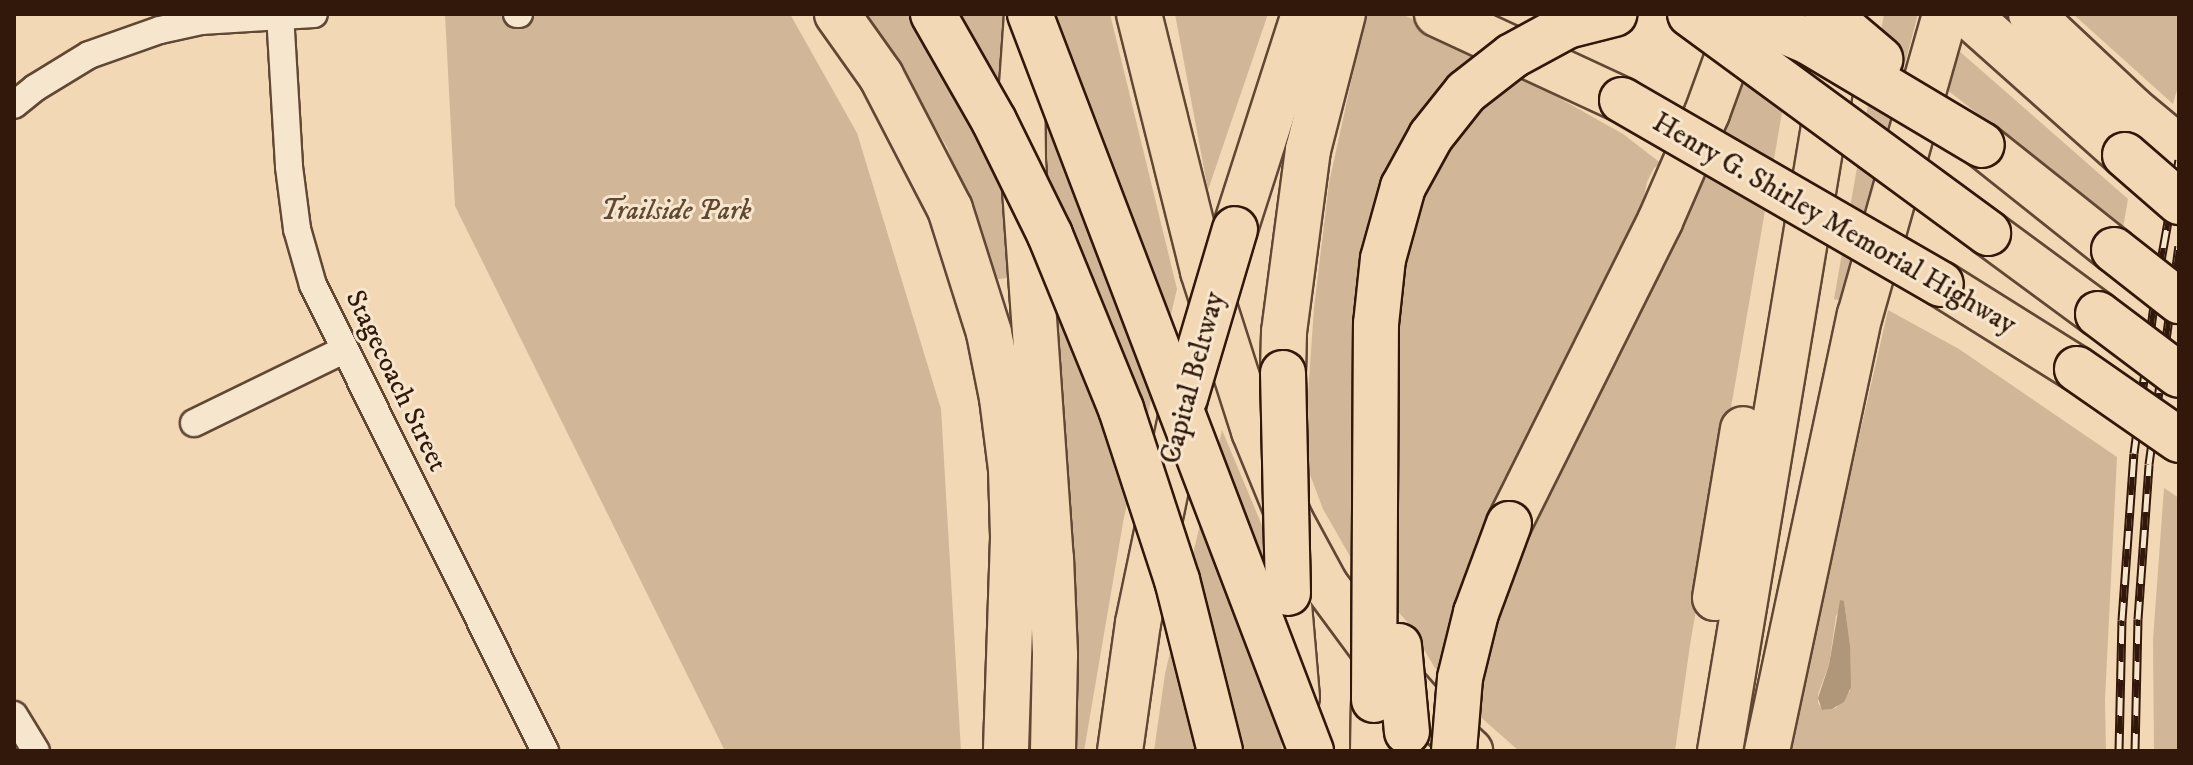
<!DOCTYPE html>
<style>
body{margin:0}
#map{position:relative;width:2193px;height:765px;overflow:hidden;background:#f2d8b4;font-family:"IM FELL DW Pica",serif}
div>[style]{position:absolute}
.green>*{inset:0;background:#d1b797}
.water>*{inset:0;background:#b0977a}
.roads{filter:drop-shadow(2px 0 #614834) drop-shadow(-2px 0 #614834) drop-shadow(0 2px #614834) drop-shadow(0 -2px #614834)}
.street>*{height:26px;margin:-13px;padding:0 13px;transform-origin:13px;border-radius:13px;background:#f7e6ce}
.highway>*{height:44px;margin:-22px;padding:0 22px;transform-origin:22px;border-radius:22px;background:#f2d8b4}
.rail>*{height:9px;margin-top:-4.5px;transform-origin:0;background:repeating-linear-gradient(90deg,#f7e6ce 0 18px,#31180a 0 36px);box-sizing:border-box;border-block:2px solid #31180a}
.bridges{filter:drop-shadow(2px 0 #31180a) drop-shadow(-2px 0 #31180a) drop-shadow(0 2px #31180a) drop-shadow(0 -2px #31180a)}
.highway-bridge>*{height:44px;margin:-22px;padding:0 22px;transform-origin:22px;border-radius:22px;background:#f2d8b4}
span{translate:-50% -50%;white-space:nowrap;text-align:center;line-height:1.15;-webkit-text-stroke:6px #f7e6ce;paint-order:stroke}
.park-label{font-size:28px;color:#614834;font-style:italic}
.street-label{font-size:28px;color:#31180a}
.frame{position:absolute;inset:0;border:16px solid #31180a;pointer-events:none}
</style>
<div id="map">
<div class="green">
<i style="clip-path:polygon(445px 14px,790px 14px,857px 133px,941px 409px,961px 751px,725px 751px,455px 206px)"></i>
<i style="clip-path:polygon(867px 14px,1110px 14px,1177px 289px,1124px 517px,1084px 751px,1074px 751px,1077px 669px,1073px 528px,1055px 273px,998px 279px,947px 147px)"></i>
<i style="clip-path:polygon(1175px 14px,1268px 14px,1208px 190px)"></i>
<i style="clip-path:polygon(1366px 14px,1402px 14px,1465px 45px,1623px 134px,1662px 164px,1654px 168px,1647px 182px,1639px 220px,1697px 190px,1736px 99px,1763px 14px,1799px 14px,1690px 645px,1675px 751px,1519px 751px,1476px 713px,1435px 668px,1409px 624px,1351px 558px,1323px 509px,1309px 472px,1308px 394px,1314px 308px,1329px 183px)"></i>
<i style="clip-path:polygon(1884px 14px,1918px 14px,1842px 301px,1834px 299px)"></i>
<i style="clip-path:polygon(2073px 14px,2179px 14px,2179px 83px,2173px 104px)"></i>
<i style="clip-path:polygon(1958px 50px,2128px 199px,2123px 228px,1946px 89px)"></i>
<i style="clip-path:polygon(evenodd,1888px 310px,1959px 349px,2117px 457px,2105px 700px,2106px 751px,1792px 751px,1811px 648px,1888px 310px,1844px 601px,1850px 645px,1850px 691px,1836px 708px,1823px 710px,1818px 703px,1818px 694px,1829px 665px,1836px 616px,1844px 601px)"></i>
<i style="clip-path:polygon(1222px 430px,1266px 535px,1282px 751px,1154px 751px,1165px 674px)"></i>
<i style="clip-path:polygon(2164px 488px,2179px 498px,2179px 751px,2154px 751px,2153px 640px)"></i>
</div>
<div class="water">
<i style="clip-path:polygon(1840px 600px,1844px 601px,1850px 645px,1851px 687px,1844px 702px,1832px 709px,1822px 710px,1818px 698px,1829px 665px)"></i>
</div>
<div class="roads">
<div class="street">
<i style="left:280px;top:14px;width:153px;rotate:86.6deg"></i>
<i style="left:289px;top:167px;width:63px;rotate:82.6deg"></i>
<i style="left:297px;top:229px;width:58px;rotate:74.1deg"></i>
<i style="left:313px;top:285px;width:521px;rotate:63.53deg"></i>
<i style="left:517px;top:14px;width:2px"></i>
<i style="left:14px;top:105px;width:27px;rotate:-39deg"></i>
<i style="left:35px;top:88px;width:63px;rotate:-31.4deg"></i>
<i style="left:89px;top:55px;width:75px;rotate:-19.4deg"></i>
<i style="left:160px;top:30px;width:42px;rotate:-12.4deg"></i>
<i style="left:201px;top:21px;width:113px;rotate:-3.5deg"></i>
<i style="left:194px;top:423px;width:167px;rotate:-26deg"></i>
<i style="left:14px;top:715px;width:42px;rotate:58.6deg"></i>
</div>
<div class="highway">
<i style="left:837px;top:14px;width:76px;rotate:54.6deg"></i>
<i style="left:881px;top:76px;width:150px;rotate:62.6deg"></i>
<i style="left:950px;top:209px;width:130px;rotate:72.5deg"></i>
<i style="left:989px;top:333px;width:66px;rotate:78.7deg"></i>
<i style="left:1002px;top:398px;width:72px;rotate:82.8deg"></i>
<i style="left:1011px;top:469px;width:69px;rotate:88.3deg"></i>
<i style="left:1013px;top:538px;width:213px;rotate:91.9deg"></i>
<i style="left:1027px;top:14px;width:72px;rotate:94deg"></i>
<i style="left:1022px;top:86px;width:75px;rotate:89.2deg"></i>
<i style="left:1023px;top:161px;width:398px;rotate:86deg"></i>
<i style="left:1051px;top:558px;width:97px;rotate:87.6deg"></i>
<i style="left:1055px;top:655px;width:96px;rotate:91.2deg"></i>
<i style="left:1139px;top:14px;width:265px;rotate:76deg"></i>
<i style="left:1203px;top:271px;width:168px;rotate:72.3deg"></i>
<i style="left:1254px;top:431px;width:97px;rotate:67.7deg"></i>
<i style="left:1291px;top:521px;width:72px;rotate:61.6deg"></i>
<i style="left:1325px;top:584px;width:86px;rotate:53.5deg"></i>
<i style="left:1376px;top:653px;width:74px;rotate:48.8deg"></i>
<i style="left:1425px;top:709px;width:62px;rotate:43deg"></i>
<i style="left:1437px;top:14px;width:204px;rotate:24.9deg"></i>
<i style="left:1967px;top:14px;width:212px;rotate:41.7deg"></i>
<i style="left:2031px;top:14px;width:139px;rotate:43.2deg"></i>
<i style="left:2132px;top:109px;width:61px;rotate:39.7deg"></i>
<i style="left:1982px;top:145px;width:169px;rotate:38.5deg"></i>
<i style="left:1235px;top:229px;width:226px;rotate:-72.2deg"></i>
<i style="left:1988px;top:233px;width:137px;rotate:36.4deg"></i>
<i style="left:1941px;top:284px;width:160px;rotate:32deg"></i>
<i style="left:1283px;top:373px;width:41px;rotate:-88.6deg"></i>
<i style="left:1284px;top:332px;width:184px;rotate:-82.5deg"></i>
<i style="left:1308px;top:150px;width:140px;rotate:-75.6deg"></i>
<i style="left:1509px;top:524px;width:339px;rotate:-63.5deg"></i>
<i style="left:1660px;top:221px;width:118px;rotate:-66.5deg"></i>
<i style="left:1707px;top:113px;width:105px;rotate:-70deg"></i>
<i style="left:1288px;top:593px;width:105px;rotate:85.1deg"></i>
<i style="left:1715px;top:598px;width:171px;rotate:-80.6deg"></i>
<i style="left:1120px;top:751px;width:129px;rotate:-82deg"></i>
<i style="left:1138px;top:623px;width:230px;rotate:-78.2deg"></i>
<i style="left:1373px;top:751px;width:51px;rotate:-88.9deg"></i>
<i style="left:1720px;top:751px;width:737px;rotate:-80.55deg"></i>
<i style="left:1767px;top:751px;width:446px;rotate:-78deg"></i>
<i style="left:1860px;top:315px;width:313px;rotate:-74.2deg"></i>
</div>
</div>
<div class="rail">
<i style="left:2119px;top:751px;width:131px;rotate:-88.7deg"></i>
<i style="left:2122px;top:620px;width:167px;rotate:-85.9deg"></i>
<i style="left:2134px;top:453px;width:172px;rotate:-82.3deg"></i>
<i style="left:2157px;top:283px;width:125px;rotate:-79.9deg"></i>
<i style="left:2135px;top:751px;width:132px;rotate:-88.7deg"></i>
<i style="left:2138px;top:619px;width:155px;rotate:-85.9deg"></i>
<i style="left:2149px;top:464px;width:220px;rotate:-82.2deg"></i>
</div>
<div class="bridges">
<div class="highway-bridge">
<i style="left:933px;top:14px;width:123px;rotate:60.3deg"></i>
<i style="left:994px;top:121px;width:127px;rotate:63.8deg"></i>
<i style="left:1050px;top:235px;width:188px;rotate:67.8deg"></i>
<i style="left:1121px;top:409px;width:180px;rotate:71.9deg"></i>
<i style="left:1177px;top:580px;width:176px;rotate:75.9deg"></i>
<i style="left:1030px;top:14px;width:789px;rotate:69.13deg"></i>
<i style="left:1690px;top:14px;width:370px;rotate:36.3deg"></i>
<i style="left:1724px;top:14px;width:46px;rotate:13.7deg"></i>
<i style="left:1769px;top:25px;width:43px;rotate:23deg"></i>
<i style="left:1809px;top:42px;width:201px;rotate:30.8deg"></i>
<i style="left:1827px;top:14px;width:70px;rotate:40.3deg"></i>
<i style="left:1622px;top:100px;width:368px;rotate:30deg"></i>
<i style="left:2125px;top:155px;width:72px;rotate:41deg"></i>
<i style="left:2114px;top:250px;width:83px;rotate:38.1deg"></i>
<i style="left:2098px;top:314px;width:101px;rotate:37deg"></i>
<i style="left:2077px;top:369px;width:124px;rotate:34.8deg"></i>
<i style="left:1283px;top:373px;width:220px;rotate:88.7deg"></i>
<i style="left:1185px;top:398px;width:176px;rotate:-73.5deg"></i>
<i style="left:1399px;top:646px;width:86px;rotate:84.7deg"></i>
<i style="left:1374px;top:700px;width:376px;rotate:-89.7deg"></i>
<i style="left:1376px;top:324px;width:65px;rotate:-83.9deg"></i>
<i style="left:1383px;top:259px;width:75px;rotate:-74.5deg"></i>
<i style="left:1403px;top:187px;width:58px;rotate:-61.2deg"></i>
<i style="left:1431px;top:136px;width:56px;rotate:-51.5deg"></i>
<i style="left:1466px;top:92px;width:58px;rotate:-38deg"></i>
<i style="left:1512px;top:56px;width:63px;rotate:-28.6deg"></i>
<i style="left:1567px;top:26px;width:49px;rotate:-14.3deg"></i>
<i style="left:1454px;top:751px;width:73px;rotate:-85.3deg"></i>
<i style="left:1460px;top:678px;width:67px;rotate:-76.2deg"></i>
<i style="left:1476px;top:613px;width:95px;rotate:-69.7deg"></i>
</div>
</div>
<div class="park-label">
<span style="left:676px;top:211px">Trailside Park</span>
</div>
<div class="street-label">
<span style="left:1834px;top:224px;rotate:30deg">Henry G. Shirley Memorial Highway</span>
<span style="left:1193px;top:378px;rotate:-75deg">Capital Beltway</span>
<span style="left:396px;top:381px;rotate:64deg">Stagecoach Street</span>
</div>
<div class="frame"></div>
</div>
